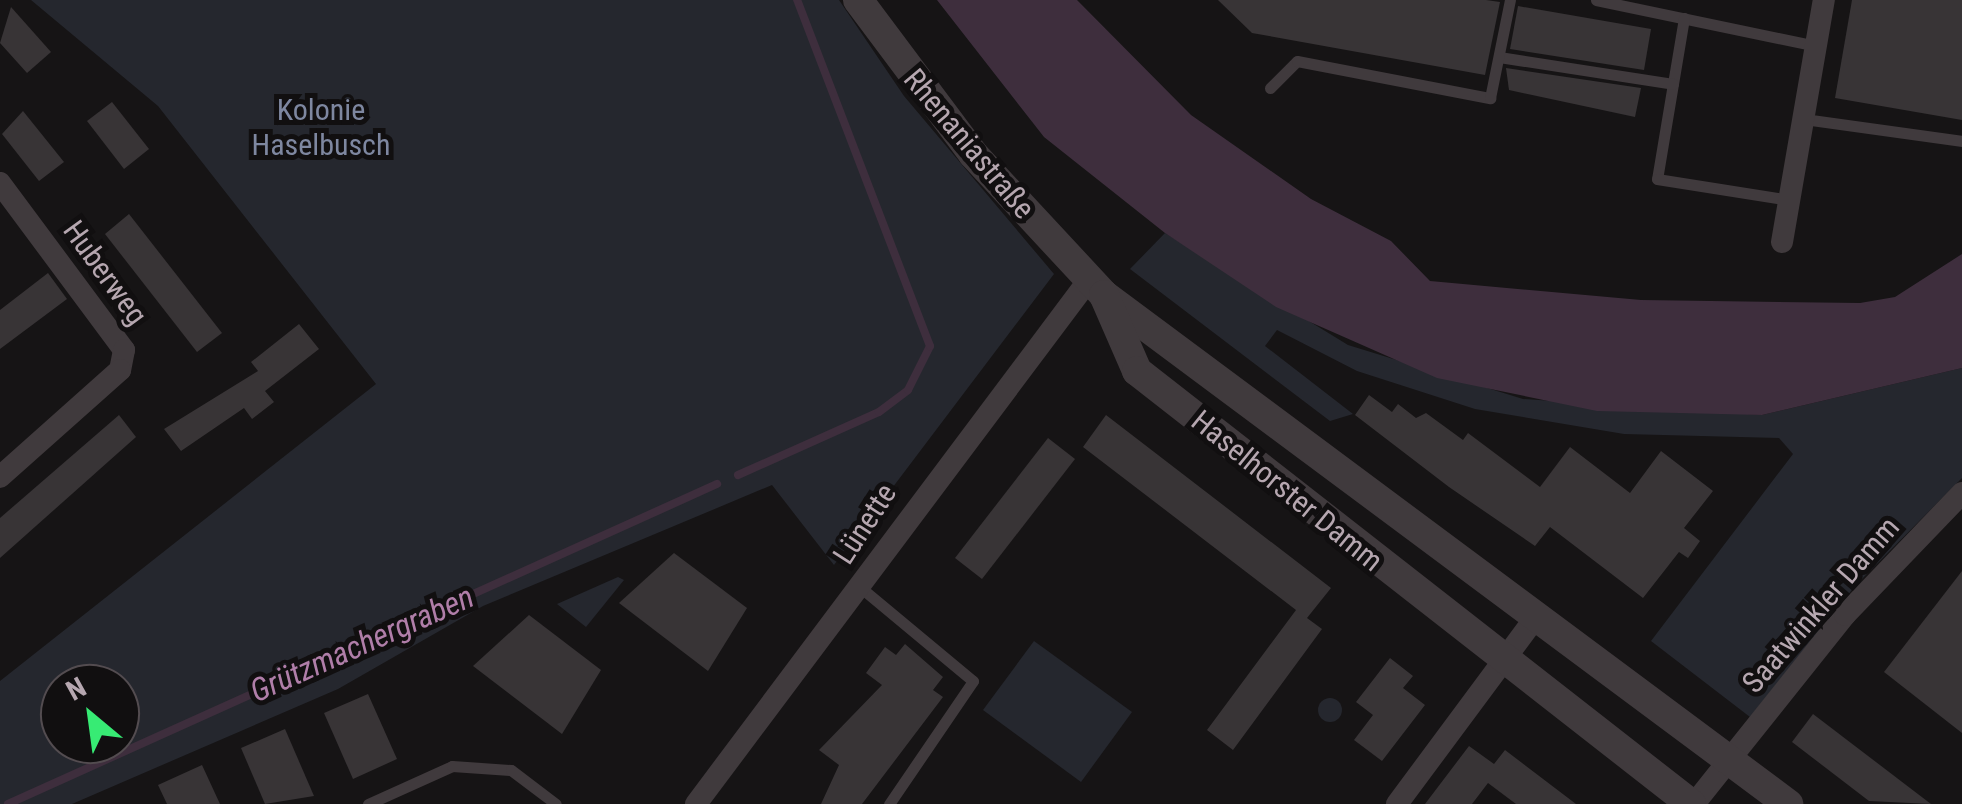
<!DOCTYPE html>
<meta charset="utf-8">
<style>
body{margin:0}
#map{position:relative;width:1962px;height:804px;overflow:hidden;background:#161415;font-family:"Roboto Condensed",sans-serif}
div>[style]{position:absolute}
.green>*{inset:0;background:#25272e}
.round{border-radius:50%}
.water>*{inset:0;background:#3e2e3d}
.stream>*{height:8px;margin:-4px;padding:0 4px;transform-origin:4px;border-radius:4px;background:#3e2e3d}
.building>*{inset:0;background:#383436}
.service>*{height:11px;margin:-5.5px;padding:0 5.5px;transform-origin:5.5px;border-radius:5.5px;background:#403a3d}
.minor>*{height:22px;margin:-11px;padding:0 11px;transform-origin:11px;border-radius:11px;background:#403a3d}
.tertiary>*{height:30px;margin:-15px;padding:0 15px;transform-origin:15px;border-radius:15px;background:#403a3d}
span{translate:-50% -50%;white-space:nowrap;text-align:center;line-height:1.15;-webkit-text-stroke:10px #110f10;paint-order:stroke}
.park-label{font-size:30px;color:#7e87a0}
.street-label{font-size:30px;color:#b6a7b0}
.water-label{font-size:32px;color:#b07ea9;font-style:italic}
.north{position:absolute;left:40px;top:664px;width:100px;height:100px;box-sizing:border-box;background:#110f10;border:2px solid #534c50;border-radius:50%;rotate:331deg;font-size:28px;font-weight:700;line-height:40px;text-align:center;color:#b6a7b0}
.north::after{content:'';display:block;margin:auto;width:35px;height:45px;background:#37eb74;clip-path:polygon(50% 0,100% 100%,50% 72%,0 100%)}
</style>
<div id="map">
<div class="green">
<i style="clip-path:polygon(evenodd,31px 0,839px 0,904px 96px,1054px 274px,834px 565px,772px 485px,483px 606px,338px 689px,72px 804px,0 804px,0 681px,376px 384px,158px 106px,31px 0,60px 684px,120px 684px,120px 744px,60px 744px,60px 684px)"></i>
<i style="clip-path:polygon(1165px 233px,1348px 345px,1523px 399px,1762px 415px,1962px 368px,1962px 478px,1855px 586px,1750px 717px,1651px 641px,1793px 454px,1779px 438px,1624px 434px,1475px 409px,1357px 371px,1277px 330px,1265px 346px,1353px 414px,1330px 421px,1130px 269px)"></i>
<i style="clip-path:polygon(618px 577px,624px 580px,586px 627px,557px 604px)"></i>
<i style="clip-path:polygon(1034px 641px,1132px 712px,1081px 782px,983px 710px)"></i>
<i class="round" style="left:1318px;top:698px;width:24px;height:24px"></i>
</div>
<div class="water">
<i style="clip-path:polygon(937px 0,1077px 0,1191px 115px,1311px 199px,1391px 241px,1430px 281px,1641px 300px,1860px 303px,1895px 297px,1962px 254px,1962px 368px,1762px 415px,1597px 411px,1437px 378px,1276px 307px,1165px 233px,1044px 137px)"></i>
</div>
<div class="stream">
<i style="left:738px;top:475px;width:154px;rotate:-24.1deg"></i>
<i style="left:879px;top:412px;width:36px;rotate:-37deg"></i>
<i style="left:908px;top:390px;width:49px;rotate:-63.4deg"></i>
<i style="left:930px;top:346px;width:371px;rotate:-111deg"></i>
<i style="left:8px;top:804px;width:778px;rotate:-24.29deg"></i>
</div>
<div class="building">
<i style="clip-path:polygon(1218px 0,1486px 0,1500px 2px,1485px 75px,1252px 33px)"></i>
<i style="clip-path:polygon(1852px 0,1962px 0,1962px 120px,1835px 98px)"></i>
<i style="clip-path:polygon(1518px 6px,1651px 29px,1644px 70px,1510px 49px)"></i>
<i style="clip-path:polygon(11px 7px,51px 52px,27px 73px,0 43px)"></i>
<i style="clip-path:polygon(1506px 68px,1641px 88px,1635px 117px,1509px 90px)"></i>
<i style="clip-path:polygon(112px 102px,149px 149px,124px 169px,87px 121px)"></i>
<i style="clip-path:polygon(23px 111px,64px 162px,39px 181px,2px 134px)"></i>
<i style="clip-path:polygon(129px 214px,222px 333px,197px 352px,105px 234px)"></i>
<i style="clip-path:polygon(48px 273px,67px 299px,0 349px,0 310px)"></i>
<i style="clip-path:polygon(299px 324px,319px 349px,265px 391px,274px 402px,252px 419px,244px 408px,181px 451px,164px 429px,258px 371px,251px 362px)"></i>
<i style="clip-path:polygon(1369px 395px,1392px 412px,1398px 404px,1416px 418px,1426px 413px,1463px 440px,1468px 433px,1540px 487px,1570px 447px,1630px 493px,1661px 451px,1713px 491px,1684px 528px,1700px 541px,1688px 558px,1679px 552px,1643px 598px,1550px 527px,1535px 546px,1449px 487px,1355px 415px)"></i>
<i style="clip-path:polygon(119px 415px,136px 437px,0 558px,0 518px)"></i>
<i style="clip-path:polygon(1106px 415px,1331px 588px,1307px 618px,1322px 629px,1233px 750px,1207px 730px,1296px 610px,1083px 447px)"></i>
<i style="clip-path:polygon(1048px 438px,1075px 459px,982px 579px,955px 558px)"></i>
<i style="clip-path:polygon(674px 553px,747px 608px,708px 671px,619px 603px)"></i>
<i style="clip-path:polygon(1962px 571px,1962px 733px,1884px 672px)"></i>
<i style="clip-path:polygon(529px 615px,601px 670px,562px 734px,473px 666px)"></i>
<i style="clip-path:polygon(905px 644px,943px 677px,933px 690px,943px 697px,862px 804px,821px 804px,839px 765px,819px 750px,882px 685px,866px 673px,885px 647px,896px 655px)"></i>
<i style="clip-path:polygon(1390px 658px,1413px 676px,1403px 688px,1425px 705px,1382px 761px,1354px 740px,1373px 715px,1356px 702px)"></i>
<i style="clip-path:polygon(368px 694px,397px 759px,353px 779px,324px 713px)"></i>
<i style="clip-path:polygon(1813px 714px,1931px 804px,1869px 801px,1792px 742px)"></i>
<i style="clip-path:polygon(285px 729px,314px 796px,265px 804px,241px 748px)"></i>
<i style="clip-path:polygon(1469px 746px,1494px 764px,1505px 750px,1576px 804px,1516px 804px,1488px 783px,1472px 804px,1425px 804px)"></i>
<i style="clip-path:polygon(202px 765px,220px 804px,167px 804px,158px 785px)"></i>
</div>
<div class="service">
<i style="left:1596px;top:0;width:226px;rotate:11.8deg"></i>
<i style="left:1684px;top:18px;width:163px;rotate:99.5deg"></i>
<i style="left:1657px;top:179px;width:135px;rotate:9deg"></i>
<i style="left:1499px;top:57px;width:176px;rotate:8.8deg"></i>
<i style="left:1270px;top:88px;width:38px;rotate:-45deg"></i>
<i style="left:1297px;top:61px;width:197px;rotate:10.9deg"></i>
<i style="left:1490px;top:98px;width:100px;rotate:-78.5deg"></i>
<i style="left:1804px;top:119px;width:160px;rotate:7.9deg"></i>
<i style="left:860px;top:587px;width:147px;rotate:39.8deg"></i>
<i style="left:973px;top:681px;width:149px;rotate:124.3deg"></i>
<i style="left:368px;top:804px;width:92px;rotate:-24.3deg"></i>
<i style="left:452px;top:766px;width:59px;rotate:3.9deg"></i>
<i style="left:511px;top:770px;width:56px;rotate:37.1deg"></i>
</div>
<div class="minor">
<i style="left:0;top:183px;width:208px;rotate:53.4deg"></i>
<i style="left:124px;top:350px;width:20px;rotate:101deg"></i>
<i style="left:120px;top:370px;width:161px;rotate:138.3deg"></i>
<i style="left:1782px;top:242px;width:246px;rotate:-80.2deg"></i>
<i style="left:696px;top:804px;width:654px;rotate:-53.15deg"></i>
<i style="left:1397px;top:804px;width:237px;rotate:-53.4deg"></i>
<i style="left:1694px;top:804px;width:242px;rotate:-51.4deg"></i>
<i style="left:1845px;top:615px;width:169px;rotate:-46.2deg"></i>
</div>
<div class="tertiary">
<i style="left:858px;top:0;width:192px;rotate:53.2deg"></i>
<i style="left:973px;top:154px;width:192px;rotate:47.1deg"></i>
<i style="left:1104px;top:295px;width:853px;rotate:36.65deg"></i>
<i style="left:1104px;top:295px;width:83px;rotate:66.5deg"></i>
<i style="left:1137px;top:371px;width:703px;rotate:38.01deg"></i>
</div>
<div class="park-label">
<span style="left:321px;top:127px">Kolonie<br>Haselbusch</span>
</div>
<div class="street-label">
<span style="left:969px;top:144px;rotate:50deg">Rhenaniastraße</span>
<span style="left:105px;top:273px;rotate:54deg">Huberweg</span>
<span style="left:1287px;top:491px;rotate:39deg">Haselhorster Damm</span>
<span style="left:865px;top:524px;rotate:-57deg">Lünette</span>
<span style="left:1821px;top:605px;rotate:-49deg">Saatwinkler Damm</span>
</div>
<div class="water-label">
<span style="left:362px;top:644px;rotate:-24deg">Grützmachergraben</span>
</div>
<div class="north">N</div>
</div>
